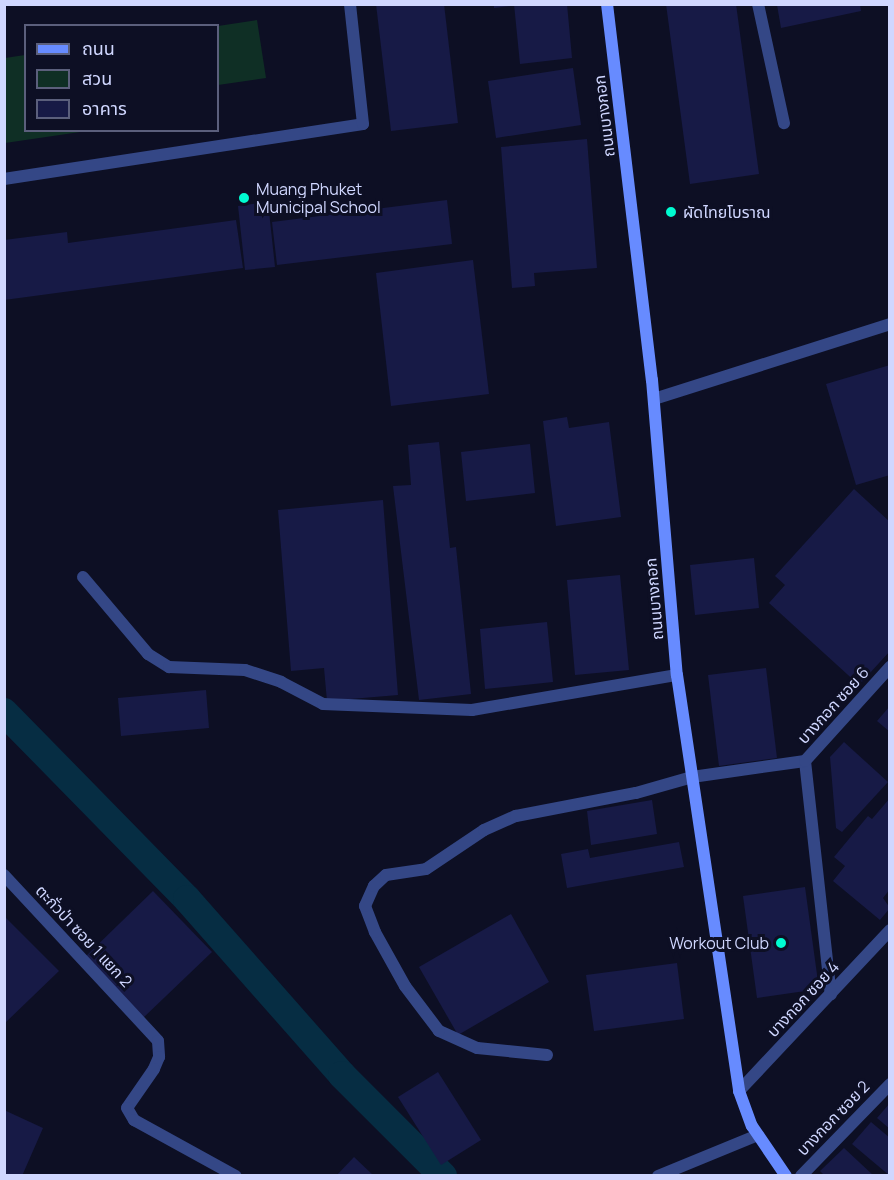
<!DOCTYPE html>
<meta charset="utf-8">
<style>
body{margin:0}
#map{position:relative;width:894px;height:1180px;overflow:hidden;background:#0d0f24;font-family:Manrope,"Noto Sans Thai",sans-serif}
div>[style]{position:absolute}
.green>*{inset:0;background:#0f2f25}
.canal>*{height:28px;margin:-14px;padding:0 14px;transform-origin:14px;border-radius:14px;background:#062d43}
.building>*{inset:0;background:#171a46}
.lane>*{height:12px;margin:-6px;padding:0 6px;transform-origin:6px;border-radius:6px;background:#344786}
.street>*{height:12px;margin:-6px;padding:0 6px;transform-origin:6px;border-radius:6px;background:#344786}
.secondary>*{height:12px;margin:-6px;padding:0 6px;transform-origin:6px;border-radius:6px;background:#678bff}
.dots>*{width:16px;height:16px;translate:-50% -50%;box-sizing:border-box;border:3px solid #0d0f24;border-radius:50%}
span{translate:-50% -50%;white-space:nowrap;text-align:center;line-height:1.15;-webkit-text-stroke:6px #0d0f24;paint-order:stroke}
.street-label{font-size:16px;color:#d0d7ff}
.poi-label{font-size:16px;color:#d0d7ff}
.left{translate:0 -50%;text-align:left}
.right{translate:-100% -50%;text-align:right}
.frame{position:absolute;inset:0;border:6px solid #d0d7ff;pointer-events:none}
.legend{position:absolute;left:24px;top:24px;width:195px;height:108px;box-sizing:border-box;background:#0d0f24;border:2px solid #5b5f7c;margin:0;padding:8px 10px;list-style:none;font-size:18px;color:#d0d7ff}
.legend li{display:flex;align-items:center;gap:12px;height:30px}
.legend b{width:30px;border:2px solid #5b5f7c}
</style>
<div id="map">
<div class="green">
<i style="clip-path:polygon(257px 20px,266px 78px,218px 85px,218px 26px)"></i>
<i style="clip-path:polygon(25px 55px,26px 130px,87px 131px,5px 143px,5px 58px)"></i>
</div>
<div class="canal">
<i style="left:4px;top:712px;width:262px;rotate:45.6deg"></i>
<i style="left:187px;top:899px;width:235px;rotate:48.6deg"></i>
<i style="left:342px;top:1075px;width:143px;rotate:45deg"></i>
</div>
<div class="building">
<i style="clip-path:polygon(376px 4px,444px 4px,458px 123px,391px 131px)"></i>
<i style="clip-path:polygon(494px 4px,511px 4px,511px 6px,494px 8px)"></i>
<i style="clip-path:polygon(514px 4px,567px 4px,572px 58px,520px 64px)"></i>
<i style="clip-path:polygon(666px 4px,736px 4px,759px 174px,690px 184px)"></i>
<i style="clip-path:polygon(777px 5px,860px 5px,861px 11px,781px 28px)"></i>
<i style="clip-path:polygon(573px 68px,581px 125px,496px 138px,488px 81px)"></i>
<i style="clip-path:polygon(587px 139px,597px 268px,534px 273px,535px 286px,512px 288px,501px 147px)"></i>
<i style="clip-path:polygon(447px 200px,452px 244px,277px 265px,272px 222px)"></i>
<i style="clip-path:polygon(268px 202px,275px 267px,245px 270px,238px 206px)"></i>
<i style="clip-path:polygon(236px 220px,243px 268px,4px 300px,4px 240px,67px 232px,68px 243px)"></i>
<i style="clip-path:polygon(473px 260px,489px 394px,391px 406px,376px 273px)"></i>
<i style="clip-path:polygon(890px 365px,890px 475px,856px 485px,826px 384px)"></i>
<i style="clip-path:polygon(567px 417px,569px 428px,609px 422px,621px 517px,556px 526px,543px 421px)"></i>
<i style="clip-path:polygon(439px 442px,450px 548px,456px 547px,471px 694px,419px 700px,393px 486px,411px 485px,408px 445px)"></i>
<i style="clip-path:polygon(530px 444px,535px 493px,466px 501px,461px 452px)"></i>
<i style="clip-path:polygon(854px 489px,890px 522px,890px 651px,859px 685px,769px 603px,785px 585px,775px 576px)"></i>
<i style="clip-path:polygon(383px 500px,398px 695px,327px 701px,324px 668px,291px 671px,278px 510px)"></i>
<i style="clip-path:polygon(754px 558px,759px 608px,695px 615px,690px 565px)"></i>
<i style="clip-path:polygon(620px 575px,629px 670px,575px 675px,567px 580px)"></i>
<i style="clip-path:polygon(547px 622px,553px 682px,485px 689px,480px 629px)"></i>
<i style="clip-path:polygon(766px 668px,777px 758px,719px 766px,708px 675px)"></i>
<i style="clip-path:polygon(206px 690px,209px 728px,121px 736px,118px 698px)"></i>
<i style="clip-path:polygon(890px 706px,890px 732px,877px 721px)"></i>
<i style="clip-path:polygon(844px 742px,888px 782px,842px 832px,836px 828px,830px 757px)"></i>
<i style="clip-path:polygon(890px 798px,890px 889px,883px 898px,890px 908px,880px 920px,833px 881px,845px 866px,834px 857px,868px 816px,872px 819px)"></i>
<i style="clip-path:polygon(652px 800px,657px 834px,591px 845px,587px 811px)"></i>
<i style="clip-path:polygon(679px 842px,684px 867px,567px 888px,561px 854px,588px 849px,590px 858px)"></i>
<i style="clip-path:polygon(805px 887px,819px 989px,757px 998px,743px 896px)"></i>
<i style="clip-path:polygon(153px 891px,212px 952px,142px 1019px,84px 958px)"></i>
<i style="clip-path:polygon(511px 914px,549px 982px,458px 1035px,419px 967px)"></i>
<i style="clip-path:polygon(4px 916px,59px 971px,4px 1024px)"></i>
<i style="clip-path:polygon(677px 963px,684px 1019px,594px 1031px,586px 975px)"></i>
<i style="clip-path:polygon(438px 1072px,481px 1140px,441px 1165px,398px 1097px)"></i>
<i style="clip-path:polygon(890px 1103px,890px 1129px,877px 1118px)"></i>
<i style="clip-path:polygon(4px 1110px,43px 1128px,22px 1176px,4px 1176px)"></i>
<i style="clip-path:polygon(871px 1122px,890px 1138px,890px 1176px,852px 1144px)"></i>
<i style="clip-path:polygon(844px 1148px,874px 1176px,825px 1176px,820px 1171px)"></i>
<i style="clip-path:polygon(354px 1157px,374px 1176px,336px 1176px)"></i>
</div>
<div class="lane">
<i style="left:4px;top:179px;width:363px;rotate:-8.7deg"></i>
<i style="left:363px;top:124px;width:121px;rotate:-96.2deg"></i>
<i style="left:654px;top:399px;width:248px;rotate:-17.6deg"></i>
<i style="left:4px;top:875px;width:226px;rotate:47.1deg"></i>
<i style="left:158px;top:1041px;width:16px;rotate:86deg"></i>
<i style="left:159px;top:1057px;width:13px;rotate:113deg"></i>
<i style="left:154px;top:1069px;width:47px;rotate:124.7deg"></i>
<i style="left:127px;top:1108px;width:14px;rotate:60deg"></i>
<i style="left:134px;top:1120px;width:116px;rotate:28.8deg"></i>
</div>
<div class="street">
<i style="left:758px;top:4px;width:122px;rotate:77.7deg"></i>
<i style="left:83px;top:577px;width:101px;rotate:49.8deg"></i>
<i style="left:148px;top:654px;width:25px;rotate:32deg"></i>
<i style="left:169px;top:667px;width:76px;rotate:2.3deg"></i>
<i style="left:245px;top:670px;width:38px;rotate:18deg"></i>
<i style="left:281px;top:682px;width:47px;rotate:27.6deg"></i>
<i style="left:323px;top:704px;width:149px;rotate:2.3deg"></i>
<i style="left:472px;top:710px;width:208px;rotate:-9.7deg"></i>
<i style="left:805px;top:761px;width:235px;rotate:83.7deg"></i>
<i style="left:547px;top:1055px;width:70px;rotate:-174.3deg"></i>
<i style="left:477px;top:1048px;width:42px;rotate:-155.9deg"></i>
<i style="left:439px;top:1031px;width:56px;rotate:-127.1deg"></i>
<i style="left:405px;top:986px;width:62px;rotate:-119.1deg"></i>
<i style="left:375px;top:932px;width:28px;rotate:-111deg"></i>
<i style="left:365px;top:906px;width:22px;rotate:-66deg"></i>
<i style="left:374px;top:886px;width:16px;rotate:-43deg"></i>
<i style="left:386px;top:875px;width:40px;rotate:-8.5deg"></i>
<i style="left:426px;top:869px;width:70px;rotate:-33.9deg"></i>
<i style="left:484px;top:830px;width:35px;rotate:-24deg"></i>
<i style="left:516px;top:816px;width:122px;rotate:-10.9deg"></i>
<i style="left:636px;top:793px;width:58px;rotate:-15.9deg"></i>
<i style="left:692px;top:777px;width:114px;rotate:-8.1deg"></i>
<i style="left:805px;top:761px;width:127px;rotate:-47.9deg"></i>
<i style="left:739px;top:1091px;width:221px;rotate:-46.8deg"></i>
<i style="left:658px;top:1176px;width:108px;rotate:-22.3deg"></i>
<i style="left:801px;top:1176px;width:128px;rotate:-45.9deg"></i>
</div>
<div class="secondary">
<i style="left:607px;top:4px;width:379px;rotate:83.2deg"></i>
<i style="left:652px;top:380px;width:296px;rotate:85.2deg"></i>
<i style="left:677px;top:675px;width:421px;rotate:81.5deg"></i>
<i style="left:739px;top:1091px;width:37px;rotate:70deg"></i>
<i style="left:752px;top:1126px;width:60px;rotate:55.8deg"></i>
</div>
<div class="dots">
<i style="left:244px;top:198px;background:#00fbd1"></i>
<i style="left:671px;top:212px;background:#00fbd1"></i>
<i style="left:781px;top:943px;background:#00fbd1"></i>
</div>
<div class="street-label">
<span style="left:604px;top:116px;rotate:-97deg">ถนนบางกอก</span>
<span style="left:654px;top:599px;rotate:-95deg">ถนนบางกอก</span>
<span style="left:833px;top:705px;rotate:-48deg">บางกอก ซอย 6</span>
<span style="left:84px;top:936px;rotate:47deg">ตะกั่วป่า ซอย 1 แยก 2</span>
<span style="left:803px;top:999px;rotate:-47deg">บางกอก ซอย 4</span>
<span style="left:833px;top:1118px;rotate:-46deg">บางกอก ซอย 2</span>
</div>
<div class="poi-label">
<span class="left" style="left:256px;top:198px">Muang Phuket<br>Municipal School</span>
<span class="left" style="left:683px;top:212px">ผัดไทยโบราณ</span>
<span class="right" style="left:769px;top:943px">Workout Club</span>
</div>
<div class="frame"></div>
<ul class="legend">
<li><b style="height:8px;background:#678bff"></b>ถนน</li>
<li><b style="height:16px;background:#0f2f25"></b>สวน</li>
<li><b style="height:16px;background:#171a46"></b>อาคาร</li>
</ul>
</div>
